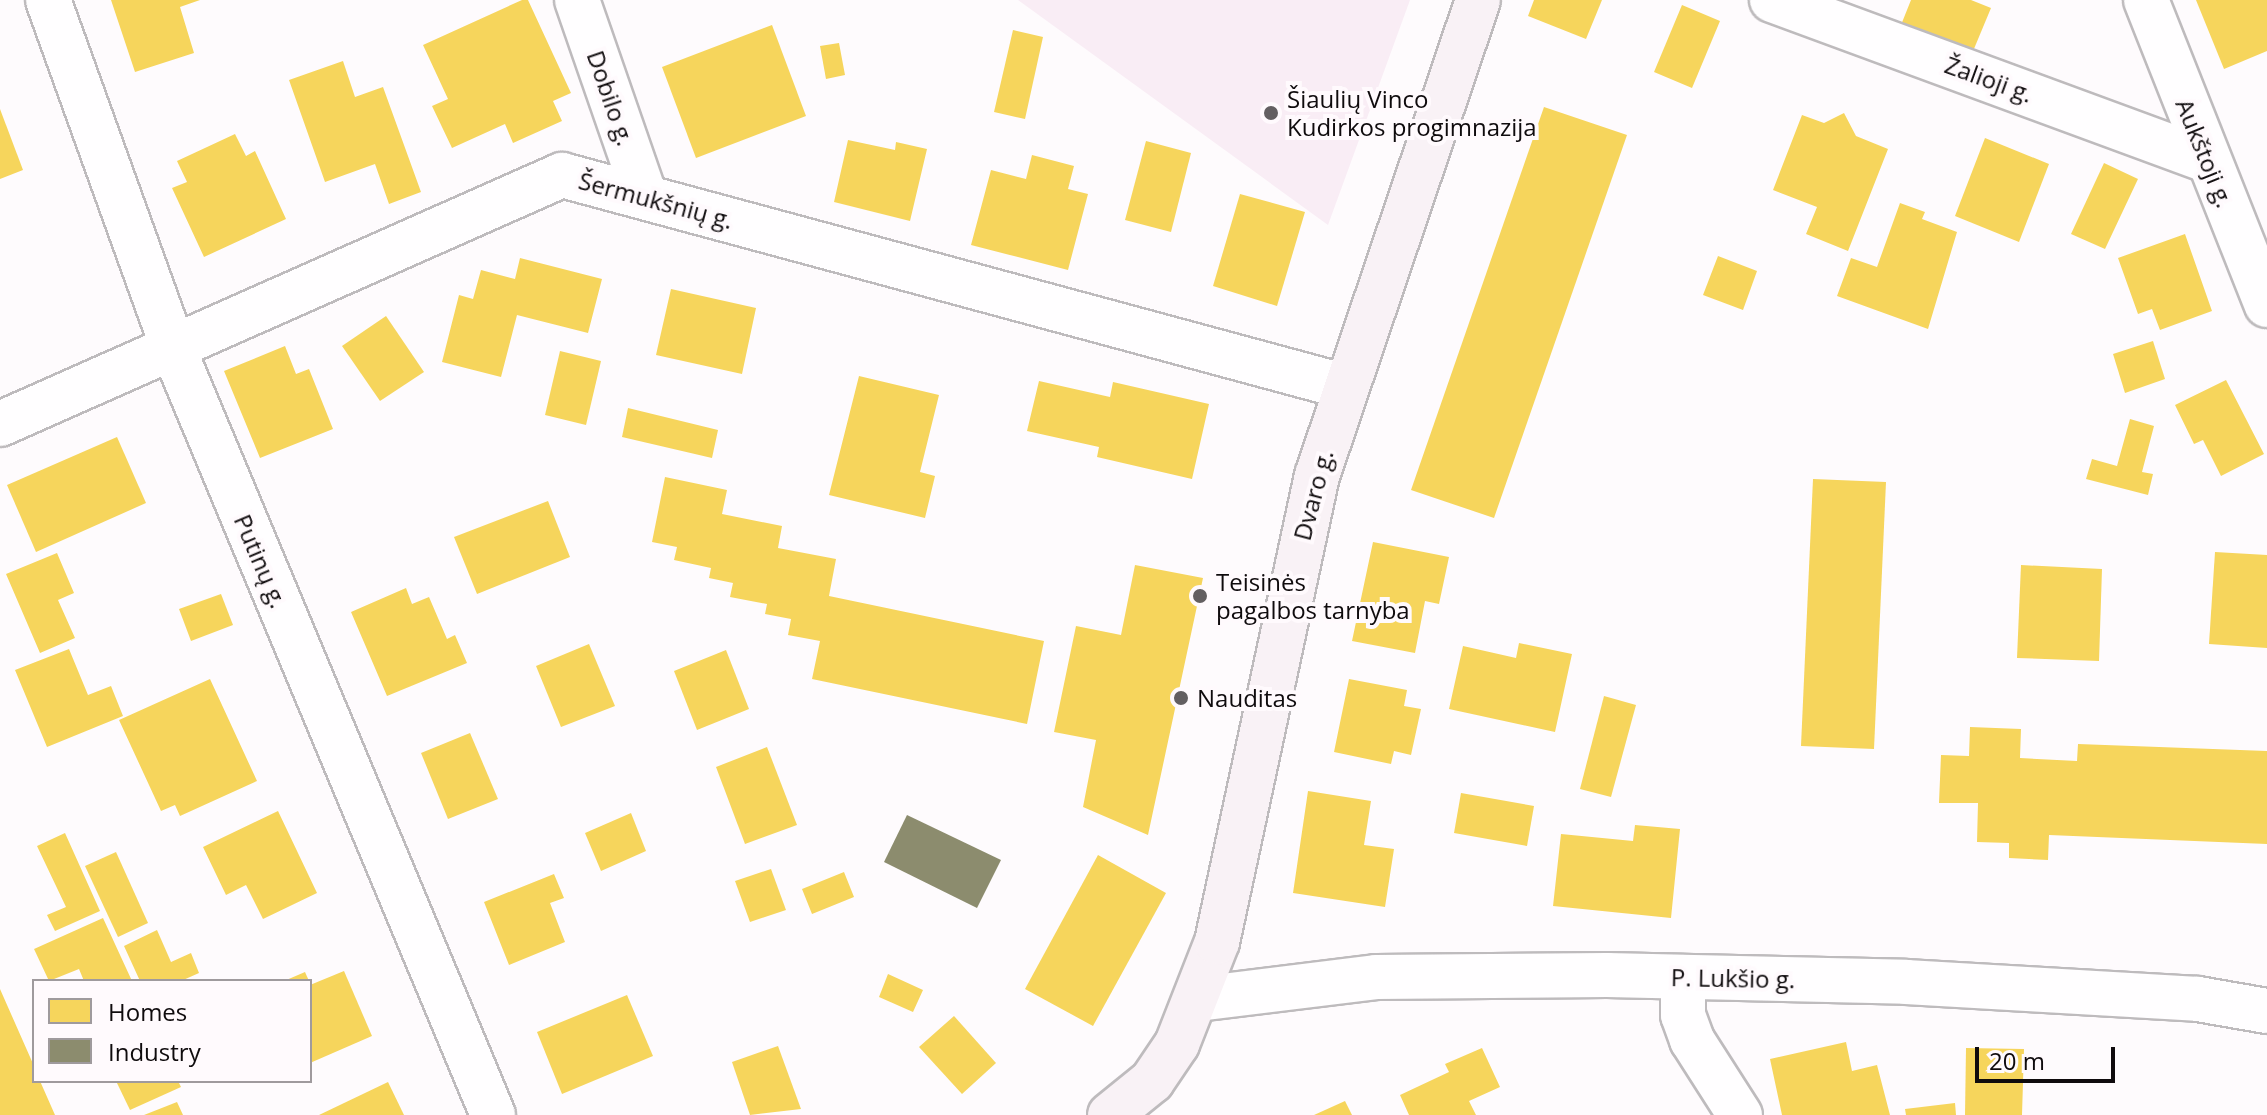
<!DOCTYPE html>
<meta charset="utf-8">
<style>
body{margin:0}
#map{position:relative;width:2267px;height:1115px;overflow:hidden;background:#fefbfd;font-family:"Open Sans",sans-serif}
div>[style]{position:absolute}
.built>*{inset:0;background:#f9edf5}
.homes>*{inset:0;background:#f6d55c}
.industry>*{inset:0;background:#8c8c6e}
.roads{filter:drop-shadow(2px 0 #bebbbd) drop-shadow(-2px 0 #bebbbd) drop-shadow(0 2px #bebbbd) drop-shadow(0 -2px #bebbbd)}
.minor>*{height:44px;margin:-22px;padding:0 22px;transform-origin:22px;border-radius:22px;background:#fffeff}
.major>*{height:44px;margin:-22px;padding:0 22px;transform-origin:22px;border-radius:22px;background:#f9f2f6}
.dots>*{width:22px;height:22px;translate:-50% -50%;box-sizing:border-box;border:4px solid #fffafd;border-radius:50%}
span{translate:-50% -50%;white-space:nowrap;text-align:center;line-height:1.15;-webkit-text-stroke:8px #fffafd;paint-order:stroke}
.street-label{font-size:24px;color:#0f0b0d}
.poi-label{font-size:24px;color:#0f0b0d}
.left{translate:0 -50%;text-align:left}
.legend{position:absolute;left:32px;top:979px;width:280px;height:104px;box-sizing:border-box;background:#fffafd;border:2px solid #9f9a9d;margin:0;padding:10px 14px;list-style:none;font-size:24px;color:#0f0b0d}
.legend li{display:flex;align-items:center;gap:16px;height:40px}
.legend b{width:40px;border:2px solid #9f9a9d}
.scale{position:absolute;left:1975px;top:1047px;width:140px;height:36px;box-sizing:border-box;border:4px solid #0f0b0d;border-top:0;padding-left:10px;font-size:24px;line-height:28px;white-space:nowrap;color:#0f0b0d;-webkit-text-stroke:6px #fffafd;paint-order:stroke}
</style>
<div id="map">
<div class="built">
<i style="clip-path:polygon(1018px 0,1410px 0,1328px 225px)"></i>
</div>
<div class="homes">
<i style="clip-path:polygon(111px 0,200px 0,180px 7px,194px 53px,135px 72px)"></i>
<i style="clip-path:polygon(522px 0,528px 0,571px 93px,553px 101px,562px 121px,513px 143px,505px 124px,452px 148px,432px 106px,448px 99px,423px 45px)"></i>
<i style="clip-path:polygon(1534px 0,1602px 0,1586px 39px,1528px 16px)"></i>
<i style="clip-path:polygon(1911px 0,1971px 0,1991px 8px,1971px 56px,1901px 25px)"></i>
<i style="clip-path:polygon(2196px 0,2267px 0,2267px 51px,2224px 69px)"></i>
<i style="clip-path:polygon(1682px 5px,1720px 21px,1692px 88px,1654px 72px)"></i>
<i style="clip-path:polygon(772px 25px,806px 116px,696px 158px,662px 67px)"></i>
<i style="clip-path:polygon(1013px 30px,1043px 37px,1025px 119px,994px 112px)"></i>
<i style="clip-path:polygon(839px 43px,845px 75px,826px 79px,820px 46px)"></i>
<i style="clip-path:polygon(343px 61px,355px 97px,383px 87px,421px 192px,389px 204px,375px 164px,325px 182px,289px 80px)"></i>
<i style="clip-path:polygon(1544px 107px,1627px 135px,1494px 518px,1411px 490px)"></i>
<i style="clip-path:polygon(0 109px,23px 170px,0 179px)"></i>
<i style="clip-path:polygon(1844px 113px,1856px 136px,1888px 149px,1848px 251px,1806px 234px,1817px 207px,1773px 190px,1802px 115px,1824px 123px)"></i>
<i style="clip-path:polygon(235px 134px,246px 156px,255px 151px,286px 219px,204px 257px,172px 188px,187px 182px,177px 161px)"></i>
<i style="clip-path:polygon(1985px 138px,2049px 164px,2019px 242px,1955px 216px)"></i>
<i style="clip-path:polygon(848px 140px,895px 150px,896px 142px,927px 149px,910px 221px,834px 202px)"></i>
<i style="clip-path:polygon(1146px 141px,1191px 153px,1171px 232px,1125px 220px)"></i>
<i style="clip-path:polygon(1032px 155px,1074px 166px,1068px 189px,1088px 194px,1068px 270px,971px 245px,991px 170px,1026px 179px)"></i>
<i style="clip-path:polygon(2104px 163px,2138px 179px,2105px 249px,2071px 234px)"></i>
<i style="clip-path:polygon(1240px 194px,1305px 212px,1277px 306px,1213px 286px)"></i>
<i style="clip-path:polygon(1900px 203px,1925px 212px,1922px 219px,1957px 232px,1928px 329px,1837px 296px,1851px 258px,1877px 267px)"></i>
<i style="clip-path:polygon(2185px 234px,2212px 311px,2160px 330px,2152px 309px,2138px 314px,2118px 258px)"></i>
<i style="clip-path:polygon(1718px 256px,1757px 271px,1743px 310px,1703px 295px)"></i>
<i style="clip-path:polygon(520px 258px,602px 279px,588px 333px,517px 315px,501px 377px,442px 362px,459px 295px,473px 299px,481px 270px,515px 279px)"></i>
<i style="clip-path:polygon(671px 289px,756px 308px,742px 374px,656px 355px)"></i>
<i style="clip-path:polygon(386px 316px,424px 372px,380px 401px,342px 346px)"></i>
<i style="clip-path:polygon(2153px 341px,2165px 379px,2125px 393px,2113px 354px)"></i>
<i style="clip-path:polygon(285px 346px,296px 374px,309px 369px,333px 429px,260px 458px,224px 371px)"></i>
<i style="clip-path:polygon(560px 351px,601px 361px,586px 425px,545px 415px)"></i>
<i style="clip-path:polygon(859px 376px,939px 395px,920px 472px,935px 476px,925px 518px,829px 495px)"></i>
<i style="clip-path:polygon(2226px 380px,2264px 454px,2221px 476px,2203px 440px,2194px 444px,2175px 405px)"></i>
<i style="clip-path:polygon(1039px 381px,1110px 397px,1113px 382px,1209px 404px,1192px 479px,1097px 457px,1099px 447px,1027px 431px)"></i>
<i style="clip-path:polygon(628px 408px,718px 430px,712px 458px,622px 437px)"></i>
<i style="clip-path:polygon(2130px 419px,2154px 426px,2142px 472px,2153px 474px,2148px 495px,2086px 479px,2092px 459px,2117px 466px)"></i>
<i style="clip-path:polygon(117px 437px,146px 503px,36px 552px,7px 485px)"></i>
<i style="clip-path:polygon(665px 477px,727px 490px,722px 514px,782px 526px,778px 548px,836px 559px,829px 596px,1044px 641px,1027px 724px,812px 679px,820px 641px,788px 635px,791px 619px,765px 614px,767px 604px,730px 597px,733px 583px,709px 578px,711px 568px,674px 560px,677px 547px,652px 542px)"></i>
<i style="clip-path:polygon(1813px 479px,1886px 482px,1874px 749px,1801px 746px)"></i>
<i style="clip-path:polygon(548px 501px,570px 557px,477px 594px,454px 537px)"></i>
<i style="clip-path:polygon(1373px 542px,1449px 557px,1439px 604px,1425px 601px,1415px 653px,1352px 641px)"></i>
<i style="clip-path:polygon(2215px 552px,2267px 555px,2267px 648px,2209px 644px)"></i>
<i style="clip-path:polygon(57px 553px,74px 593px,58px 600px,75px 638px,40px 653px,6px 574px)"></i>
<i style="clip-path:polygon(1135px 565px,1203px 578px,1148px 835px,1083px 807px,1096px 740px,1054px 732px,1076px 626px,1121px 635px)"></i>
<i style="clip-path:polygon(2021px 565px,2102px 569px,2099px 661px,2017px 658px)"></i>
<i style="clip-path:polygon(406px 588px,412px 604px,429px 597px,447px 639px,455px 635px,467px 663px,387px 696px,351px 612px)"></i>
<i style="clip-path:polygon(221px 594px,233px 625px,191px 641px,179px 609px)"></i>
<i style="clip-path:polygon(1519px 643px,1572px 654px,1555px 732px,1449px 709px,1463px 646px,1516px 658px)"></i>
<i style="clip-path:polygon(589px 644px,615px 706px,561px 727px,536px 666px)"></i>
<i style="clip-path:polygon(69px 649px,88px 695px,111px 686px,123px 716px,47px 747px,15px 670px)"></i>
<i style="clip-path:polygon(726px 650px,749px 709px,697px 730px,674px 671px)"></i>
<i style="clip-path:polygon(210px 679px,257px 781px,180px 816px,175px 805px,161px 811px,119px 720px)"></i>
<i style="clip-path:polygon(1349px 679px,1407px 690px,1404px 706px,1421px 709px,1411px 755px,1394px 751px,1391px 764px,1334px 752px)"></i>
<i style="clip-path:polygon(1604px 696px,1636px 705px,1611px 797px,1580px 789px)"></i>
<i style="clip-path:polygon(1970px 727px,2021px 729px,2020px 758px,2077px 761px,2078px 744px,2267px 751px,2267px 844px,2049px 835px,2048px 860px,2009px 858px,2009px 843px,1977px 842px,1978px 803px,1939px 803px,1941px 755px,1969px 756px)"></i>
<i style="clip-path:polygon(470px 733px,498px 799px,448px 819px,421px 753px)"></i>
<i style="clip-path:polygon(767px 747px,797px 825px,745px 844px,716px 767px)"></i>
<i style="clip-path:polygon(1308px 791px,1371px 801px,1364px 845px,1394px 849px,1385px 907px,1293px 893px)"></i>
<i style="clip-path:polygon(1461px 793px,1534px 806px,1527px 846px,1454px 833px)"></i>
<i style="clip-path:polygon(278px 811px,317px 893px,263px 919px,246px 885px,226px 895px,203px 847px)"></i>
<i style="clip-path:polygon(631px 813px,646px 851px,601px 871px,585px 833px)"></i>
<i style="clip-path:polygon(1635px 825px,1680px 829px,1671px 918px,1553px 906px,1561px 834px,1633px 841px)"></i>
<i style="clip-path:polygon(65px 833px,100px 911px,55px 931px,47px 915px,66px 907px,37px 846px)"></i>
<i style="clip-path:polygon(116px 852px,148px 923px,118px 937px,85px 866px)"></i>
<i style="clip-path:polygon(1098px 855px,1166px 893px,1093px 1026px,1025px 989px)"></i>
<i style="clip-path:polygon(771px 869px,786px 910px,750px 922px,735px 881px)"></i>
<i style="clip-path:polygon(844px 872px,854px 897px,812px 914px,802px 889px)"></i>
<i style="clip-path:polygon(554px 874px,564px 898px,550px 903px,565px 942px,509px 965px,484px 902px)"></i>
<i style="clip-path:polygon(103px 918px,132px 981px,84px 981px,79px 969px,49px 981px,34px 949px)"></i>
<i style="clip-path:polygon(157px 930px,171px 962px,191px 953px,199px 973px,181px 981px,140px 981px,124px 946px)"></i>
<i style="clip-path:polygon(344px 971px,372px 1036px,310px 1063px,310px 985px)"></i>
<i style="clip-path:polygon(305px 972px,309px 981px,284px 981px)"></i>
<i style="clip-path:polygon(888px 974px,923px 990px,913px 1012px,879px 997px)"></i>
<i style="clip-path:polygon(0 989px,34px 1066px,34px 1081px,40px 1081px,55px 1115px,0 1115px)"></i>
<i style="clip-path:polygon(627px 995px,653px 1056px,562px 1094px,537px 1032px)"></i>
<i style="clip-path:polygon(954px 1016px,996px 1063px,962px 1094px,919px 1047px)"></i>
<i style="clip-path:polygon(1846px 1042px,1852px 1071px,1877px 1065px,1890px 1115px,1782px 1115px,1770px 1059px)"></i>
<i style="clip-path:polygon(778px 1046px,801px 1109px,750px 1115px,732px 1062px)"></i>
<i style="clip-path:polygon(1482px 1048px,1500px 1087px,1469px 1101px,1476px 1115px,1409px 1115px,1400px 1095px,1449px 1072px,1445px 1064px)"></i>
<i style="clip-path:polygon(1966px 1048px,2024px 1049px,2022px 1115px,1965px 1115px)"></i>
<i style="clip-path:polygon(116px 1081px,178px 1081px,181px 1087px,130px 1110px)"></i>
<i style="clip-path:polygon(388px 1082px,404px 1115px,319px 1115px)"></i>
<i style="clip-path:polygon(1345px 1101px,1352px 1115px,1314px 1115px)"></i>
<i style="clip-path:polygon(177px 1102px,183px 1115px,144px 1115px)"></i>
<i style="clip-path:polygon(1955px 1103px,1956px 1115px,1906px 1115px,1905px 1109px)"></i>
</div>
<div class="industry">
<i style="clip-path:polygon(907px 815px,1001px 860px,977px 908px,884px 862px)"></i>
</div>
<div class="roads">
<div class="minor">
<i style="left:48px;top:0;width:370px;rotate:70.2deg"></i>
<i style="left:173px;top:348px;width:831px;rotate:67.35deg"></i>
<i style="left:577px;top:0;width:207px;rotate:70.9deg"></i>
<i style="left:1772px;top:0;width:461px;rotate:20.2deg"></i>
<i style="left:2146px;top:0;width:328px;rotate:68.4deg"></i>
<i style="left:0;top:424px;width:615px;rotate:-23.9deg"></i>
<i style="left:562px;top:175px;width:809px;rotate:15.12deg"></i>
<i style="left:1683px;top:977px;width:38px;rotate:90deg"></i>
<i style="left:1683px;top:1015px;width:27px;rotate:70deg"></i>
<i style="left:1692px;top:1040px;width:89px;rotate:57.4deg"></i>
<i style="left:1198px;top:999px;width:179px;rotate:-7deg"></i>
<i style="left:1376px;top:977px;width:231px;rotate:-0.5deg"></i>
<i style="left:1607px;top:975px;width:299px;rotate:1.3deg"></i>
<i style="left:1906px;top:982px;width:292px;rotate:3.3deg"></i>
<i style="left:2198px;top:999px;width:70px;rotate:9.9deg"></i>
</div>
<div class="major">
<i style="left:1110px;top:1115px;width:54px;rotate:-39deg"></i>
<i style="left:1152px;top:1081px;width:45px;rotate:-56deg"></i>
<i style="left:1177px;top:1044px;width:110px;rotate:-68.6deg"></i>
<i style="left:1217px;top:942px;width:477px;rotate:-77.9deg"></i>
<i style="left:1317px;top:476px;width:502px;rotate:-71.31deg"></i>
</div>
</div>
<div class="dots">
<i style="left:1271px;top:113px;background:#635f61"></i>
<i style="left:1200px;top:596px;background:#635f61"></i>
<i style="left:1181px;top:698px;background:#635f61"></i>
</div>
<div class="street-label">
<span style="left:1989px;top:79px;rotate:20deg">Žalioji g.</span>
<span style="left:611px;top:98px;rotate:71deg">Dobilo g.</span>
<span style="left:2205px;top:153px;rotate:68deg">Aukštoji g.</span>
<span style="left:656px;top:200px;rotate:15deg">Šermukšnių g.</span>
<span style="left:1313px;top:495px;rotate:-75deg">Dvaro g.</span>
<span style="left:261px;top:561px;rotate:67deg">Putinų g.</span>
<span style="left:1733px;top:978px;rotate:1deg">P. Lukšio g.</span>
</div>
<div class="poi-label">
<span class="left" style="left:1287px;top:113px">Šiaulių Vinco<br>Kudirkos progimnazija</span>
<span class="left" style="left:1216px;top:596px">Teisinės<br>pagalbos tarnyba</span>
<span class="left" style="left:1197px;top:698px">Nauditas</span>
</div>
<ul class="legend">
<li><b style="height:22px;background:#f6d55c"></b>Homes</li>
<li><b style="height:22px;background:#8c8c6e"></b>Industry</li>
</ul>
<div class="scale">20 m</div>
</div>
